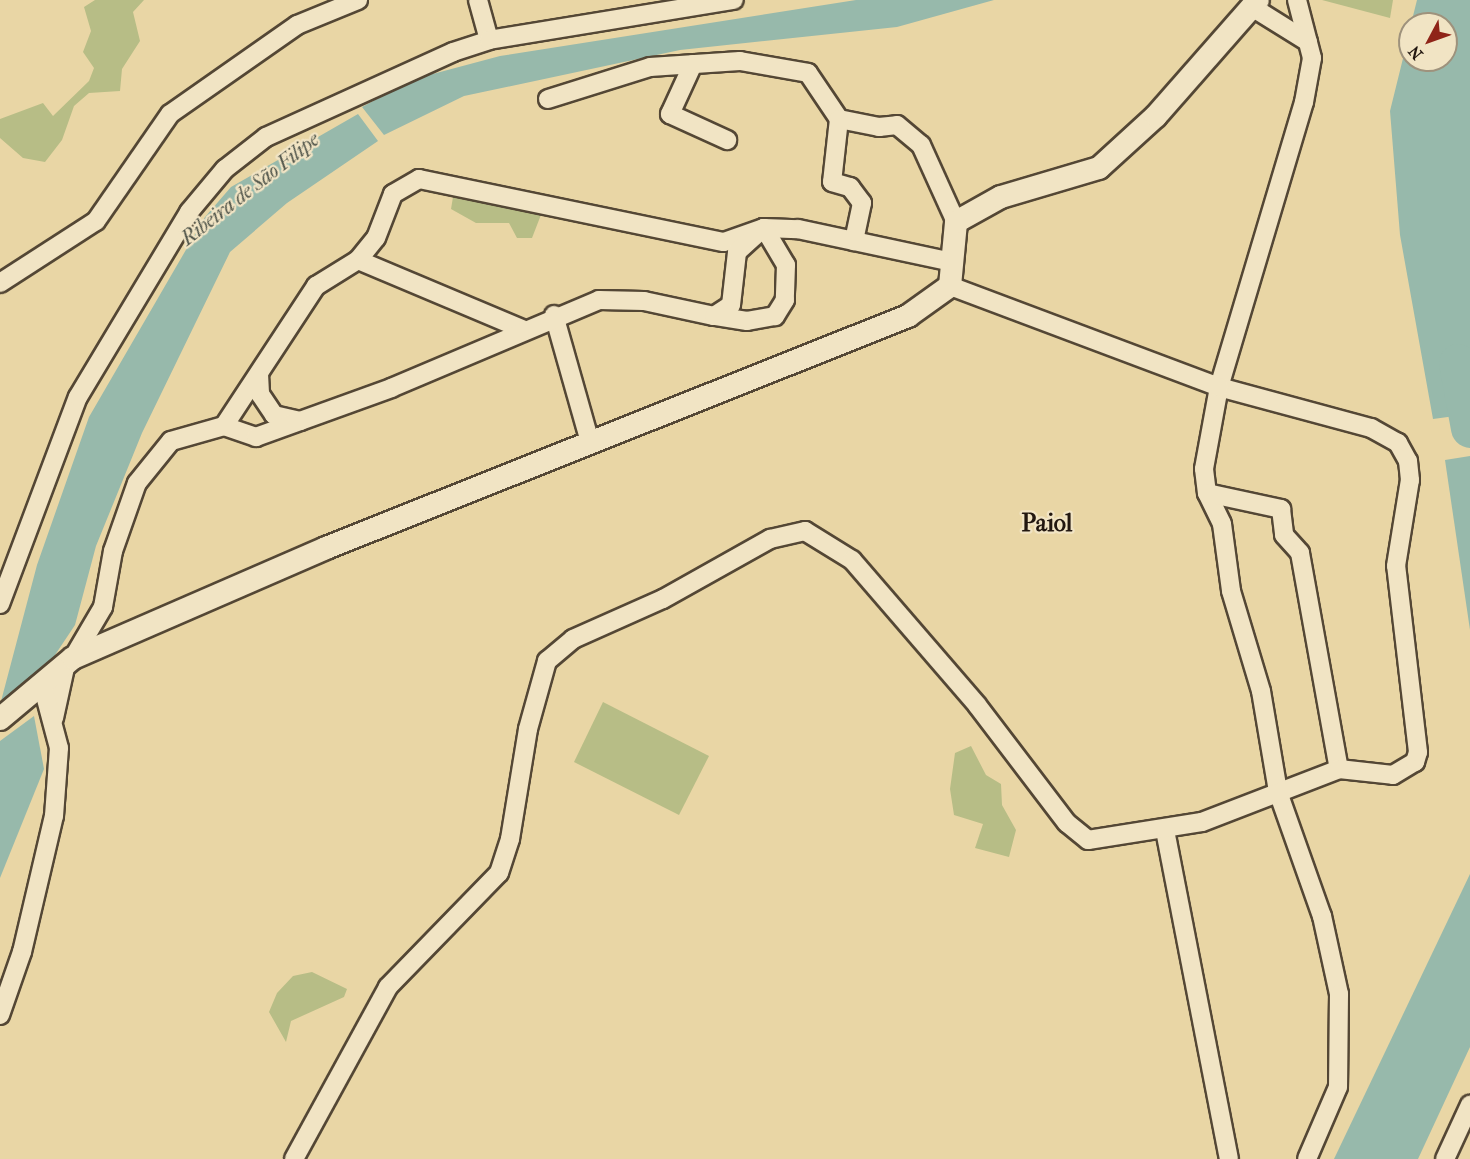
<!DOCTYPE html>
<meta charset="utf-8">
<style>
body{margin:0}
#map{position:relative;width:1470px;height:1159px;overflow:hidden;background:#e9d6a5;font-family:"IM FELL French Canon",serif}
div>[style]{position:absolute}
.green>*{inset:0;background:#b7bd86}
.water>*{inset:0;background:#97b9ab}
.river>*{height:39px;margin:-19.5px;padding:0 19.5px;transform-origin:19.5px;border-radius:19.5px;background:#97b9ab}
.roads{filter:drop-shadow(2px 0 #544735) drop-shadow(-2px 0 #544735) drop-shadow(0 2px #544735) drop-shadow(0 -2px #544735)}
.minor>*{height:18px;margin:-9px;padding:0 9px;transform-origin:9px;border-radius:9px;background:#f1e4c4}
.tertiary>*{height:22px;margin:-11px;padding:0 11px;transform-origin:11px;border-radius:11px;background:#f1e4c4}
span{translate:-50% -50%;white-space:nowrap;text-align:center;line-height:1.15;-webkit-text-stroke:4.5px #f1e4c4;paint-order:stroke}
.water-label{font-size:20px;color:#4b5046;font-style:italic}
.district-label{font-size:24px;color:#221710;font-weight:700}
.north{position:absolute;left:1398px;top:12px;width:60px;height:60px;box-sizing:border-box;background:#f1e4c4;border:2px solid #9e927c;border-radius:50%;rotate:229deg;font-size:16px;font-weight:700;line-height:24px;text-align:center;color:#221710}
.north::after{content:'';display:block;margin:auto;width:21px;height:27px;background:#8f2418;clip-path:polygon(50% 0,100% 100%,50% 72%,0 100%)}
</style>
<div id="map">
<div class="green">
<i style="clip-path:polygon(95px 0,144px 0,133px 12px,140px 41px,122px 69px,120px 91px,89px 93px,74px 106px,62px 140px,45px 162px,23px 158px,0 138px,0 119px,43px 103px,53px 116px,89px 81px,94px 68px,83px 52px,91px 31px,84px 7px)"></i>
<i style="clip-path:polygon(1322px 0,1393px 0,1390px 18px)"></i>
<i style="clip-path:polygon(456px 179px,542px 194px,544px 207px,532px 238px,517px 238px,509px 223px,476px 223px,451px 209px)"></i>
<i style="clip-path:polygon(603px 702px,709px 756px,679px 815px,574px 762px)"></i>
<i style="clip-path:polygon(971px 746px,986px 775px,1001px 784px,1002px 805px,1016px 830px,1009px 857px,975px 848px,983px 824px,954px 815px,950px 789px,955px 753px)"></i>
<i style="clip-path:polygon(312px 972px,347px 989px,344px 997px,291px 1021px,286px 1042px,269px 1012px,277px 993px,293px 976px)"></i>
</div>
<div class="water">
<i style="clip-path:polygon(856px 0,994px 0,897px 27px,680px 50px,464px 96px,384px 135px,362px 107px,414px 79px,500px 56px)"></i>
<i style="clip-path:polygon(1417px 0,1470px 0,1470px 414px,1433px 419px,1400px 235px,1390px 111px,1410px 30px,1410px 60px,1446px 60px,1446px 24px,1411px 24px)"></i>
<i style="clip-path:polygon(358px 114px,378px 141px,287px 203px,230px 252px,142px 433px,96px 546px,75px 625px,53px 658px,0 705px,37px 565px,89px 417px,205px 217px,231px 187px)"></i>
<i style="clip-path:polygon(1470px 456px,1470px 630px,1445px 460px)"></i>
<i style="clip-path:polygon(34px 716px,44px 769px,0 878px,0 741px)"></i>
<i style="clip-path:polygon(1470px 874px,1470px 1047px,1418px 1159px,1334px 1159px)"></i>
</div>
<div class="river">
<i style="left:1458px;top:363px;width:66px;rotate:79.5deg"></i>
</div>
<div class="roads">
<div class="minor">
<i style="left:478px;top:0;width:41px;rotate:74.6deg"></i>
<i style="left:1297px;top:0;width:60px;rotate:75.5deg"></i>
<i style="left:1312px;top:58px;width:45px;rotate:100.3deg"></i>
<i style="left:1304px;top:102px;width:297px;rotate:106.6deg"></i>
<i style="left:1219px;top:387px;width:83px;rotate:100.4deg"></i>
<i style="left:1204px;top:469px;width:24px;rotate:83deg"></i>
<i style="left:1207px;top:493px;width:34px;rotate:64deg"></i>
<i style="left:1222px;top:524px;width:68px;rotate:82.3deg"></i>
<i style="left:1231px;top:591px;width:104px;rotate:73.3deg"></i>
<i style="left:1261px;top:691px;width:102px;rotate:80.4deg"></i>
<i style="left:1278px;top:792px;width:132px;rotate:70.5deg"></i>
<i style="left:1322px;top:916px;width:80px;rotate:77.7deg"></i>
<i style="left:1339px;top:994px;width:93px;rotate:90.6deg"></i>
<i style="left:1338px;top:1087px;width:78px;rotate:113.3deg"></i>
<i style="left:1252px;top:7px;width:66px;rotate:32deg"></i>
<i style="left:693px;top:64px;width:55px;rotate:114.7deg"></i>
<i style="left:670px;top:114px;width:63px;rotate:24.5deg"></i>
<i style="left:548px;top:99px;width:107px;rotate:-17.4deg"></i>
<i style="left:650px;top:67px;width:90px;rotate:-3.8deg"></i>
<i style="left:740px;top:61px;width:69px;rotate:10deg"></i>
<i style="left:808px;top:73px;width:55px;rotate:56deg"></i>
<i style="left:839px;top:119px;width:41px;rotate:11.3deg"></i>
<i style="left:879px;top:127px;width:18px;rotate:-6deg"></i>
<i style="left:897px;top:125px;width:31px;rotate:40deg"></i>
<i style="left:921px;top:145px;width:85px;rotate:65.6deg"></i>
<i style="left:839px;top:119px;width:63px;rotate:96.3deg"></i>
<i style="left:832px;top:182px;width:19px;rotate:16deg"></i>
<i style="left:850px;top:187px;width:20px;rotate:53deg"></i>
<i style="left:862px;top:203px;width:39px;rotate:102deg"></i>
<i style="left:358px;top:260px;width:178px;rotate:22.8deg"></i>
<i style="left:0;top:283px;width:114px;rotate:-32.9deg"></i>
<i style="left:96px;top:221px;width:130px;rotate:-55.3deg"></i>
<i style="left:170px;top:114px;width:155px;rotate:-35deg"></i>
<i style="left:297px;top:25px;width:66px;rotate:-22.3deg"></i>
<i style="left:554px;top:315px;width:132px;rotate:74.2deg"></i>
<i style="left:259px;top:374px;width:20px;rotate:87deg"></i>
<i style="left:260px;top:394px;width:25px;rotate:56deg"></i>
<i style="left:274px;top:415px;width:27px;rotate:13deg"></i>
<i style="left:224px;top:426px;width:168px;rotate:-56.7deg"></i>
<i style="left:316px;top:286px;width:49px;rotate:-31.8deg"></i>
<i style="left:358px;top:260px;width:28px;rotate:-51deg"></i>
<i style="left:376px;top:238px;width:47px;rotate:-68.9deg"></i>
<i style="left:393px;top:194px;width:30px;rotate:-30deg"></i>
<i style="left:419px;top:179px;width:311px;rotate:11.7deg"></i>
<i style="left:724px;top:242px;width:42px;rotate:-19.3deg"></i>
<i style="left:764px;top:228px;width:34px;rotate:2deg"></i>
<i style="left:798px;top:229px;width:157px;rotate:12.1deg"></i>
<i style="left:1207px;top:493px;width:76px;rotate:12.2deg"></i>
<i style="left:1281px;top:509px;width:26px;rotate:83deg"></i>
<i style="left:1284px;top:535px;width:24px;rotate:48deg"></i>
<i style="left:1300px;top:553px;width:219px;rotate:79.8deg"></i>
<i style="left:0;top:604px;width:221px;rotate:-69.4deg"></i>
<i style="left:78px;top:397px;width:216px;rotate:-59deg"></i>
<i style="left:189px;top:212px;width:56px;rotate:-50.1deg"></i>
<i style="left:225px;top:169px;width:52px;rotate:-38deg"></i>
<i style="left:266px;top:137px;width:205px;rotate:-24.4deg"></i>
<i style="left:453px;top:52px;width:38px;rotate:-18deg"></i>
<i style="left:489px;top:40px;width:248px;rotate:-9.3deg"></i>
<i style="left:73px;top:658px;width:59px;rotate:-59.5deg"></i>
<i style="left:103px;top:607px;width:57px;rotate:-79.9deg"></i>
<i style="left:113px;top:551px;width:72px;rotate:-70.6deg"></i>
<i style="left:137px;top:483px;width:54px;rotate:-51deg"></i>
<i style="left:171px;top:441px;width:55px;rotate:-15.8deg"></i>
<i style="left:224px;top:426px;width:34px;rotate:19deg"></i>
<i style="left:256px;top:437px;width:144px;rotate:-19.9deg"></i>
<i style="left:391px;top:388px;width:226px;rotate:-22.9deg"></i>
<i style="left:599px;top:300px;width:45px;rotate:1.3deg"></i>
<i style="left:644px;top:301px;width:72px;rotate:12.1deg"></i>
<i style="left:714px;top:316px;width:20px;rotate:-33deg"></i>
<i style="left:731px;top:305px;width:53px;rotate:-83.5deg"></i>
<i style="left:737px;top:252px;width:36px;rotate:-42deg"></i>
<i style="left:764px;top:228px;width:43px;rotate:59.3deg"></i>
<i style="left:786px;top:265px;width:35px;rotate:92deg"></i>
<i style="left:785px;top:300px;width:19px;rotate:122deg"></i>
<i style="left:775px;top:316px;width:28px;rotate:170deg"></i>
<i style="left:747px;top:321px;width:33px;rotate:-171deg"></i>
<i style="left:54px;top:718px;width:56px;rotate:-77.7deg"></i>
<i style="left:1165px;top:830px;width:335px;rotate:79deg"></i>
<i style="left:0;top:1015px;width:67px;rotate:-70.8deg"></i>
<i style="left:22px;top:952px;width:140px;rotate:-76.8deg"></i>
<i style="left:54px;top:816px;width:68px;rotate:-85.8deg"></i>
<i style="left:59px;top:748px;width:66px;rotate:-104.9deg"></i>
<i style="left:294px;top:1159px;width:196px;rotate:-61.3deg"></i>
<i style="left:388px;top:987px;width:159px;rotate:-45.8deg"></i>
<i style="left:499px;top:873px;width:36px;rotate:-72deg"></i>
<i style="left:510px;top:839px;width:111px;rotate:-80.7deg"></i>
<i style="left:528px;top:729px;width:71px;rotate:-74.4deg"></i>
<i style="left:547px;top:661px;width:34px;rotate:-40deg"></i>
<i style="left:573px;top:639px;width:98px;rotate:-24deg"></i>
<i style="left:663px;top:599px;width:123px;rotate:-29.3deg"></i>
<i style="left:770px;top:539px;width:36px;rotate:-13deg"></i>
<i style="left:805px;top:531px;width:55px;rotate:31.7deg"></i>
<i style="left:852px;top:560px;width:191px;rotate:49.2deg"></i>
<i style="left:977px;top:705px;width:148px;rotate:52.7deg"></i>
<i style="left:1067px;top:823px;width:27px;rotate:39deg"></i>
<i style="left:1088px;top:840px;width:115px;rotate:-9deg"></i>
<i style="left:1202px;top:822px;width:147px;rotate:-21.1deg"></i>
<i style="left:1339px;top:769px;width:54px;rotate:6.3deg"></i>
<i style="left:1393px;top:775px;width:26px;rotate:-31deg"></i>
<i style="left:1415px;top:762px;width:10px;rotate:-73deg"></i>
<i style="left:1418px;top:752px;width:187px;rotate:-96.7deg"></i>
<i style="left:1396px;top:566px;width:87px;rotate:-80.8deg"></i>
<i style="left:1410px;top:480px;width:19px;rotate:-96deg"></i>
<i style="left:1408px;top:461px;width:21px;rotate:-119deg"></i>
<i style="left:1398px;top:443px;width:31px;rotate:-151deg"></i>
<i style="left:1371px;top:428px;width:157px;rotate:-164.9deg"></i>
<i style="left:1219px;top:387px;width:287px;rotate:-159.4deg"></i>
<i style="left:1445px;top:1159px;width:60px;rotate:-65.2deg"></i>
</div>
<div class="tertiary">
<i style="left:0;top:719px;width:95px;rotate:-39.9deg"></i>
<i style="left:73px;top:658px;width:276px;rotate:-23.5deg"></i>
<i style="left:326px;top:548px;width:627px;rotate:-21.73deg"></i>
<i style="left:908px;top:316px;width:52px;rotate:-35.5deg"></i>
<i style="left:950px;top:286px;width:64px;rotate:-84.6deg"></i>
<i style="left:956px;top:222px;width:51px;rotate:-29.1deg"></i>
<i style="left:1001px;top:197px;width:102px;rotate:-16.5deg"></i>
<i style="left:1099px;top:168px;width:77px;rotate:-42.4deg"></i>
<i style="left:1156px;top:116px;width:154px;rotate:-48.7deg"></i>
</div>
</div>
<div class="water-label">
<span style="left:250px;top:189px;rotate:-38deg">Ribeira de São Filipe</span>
</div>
<div class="district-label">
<span style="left:1047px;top:524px">Paiol</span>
</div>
<div class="north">N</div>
</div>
